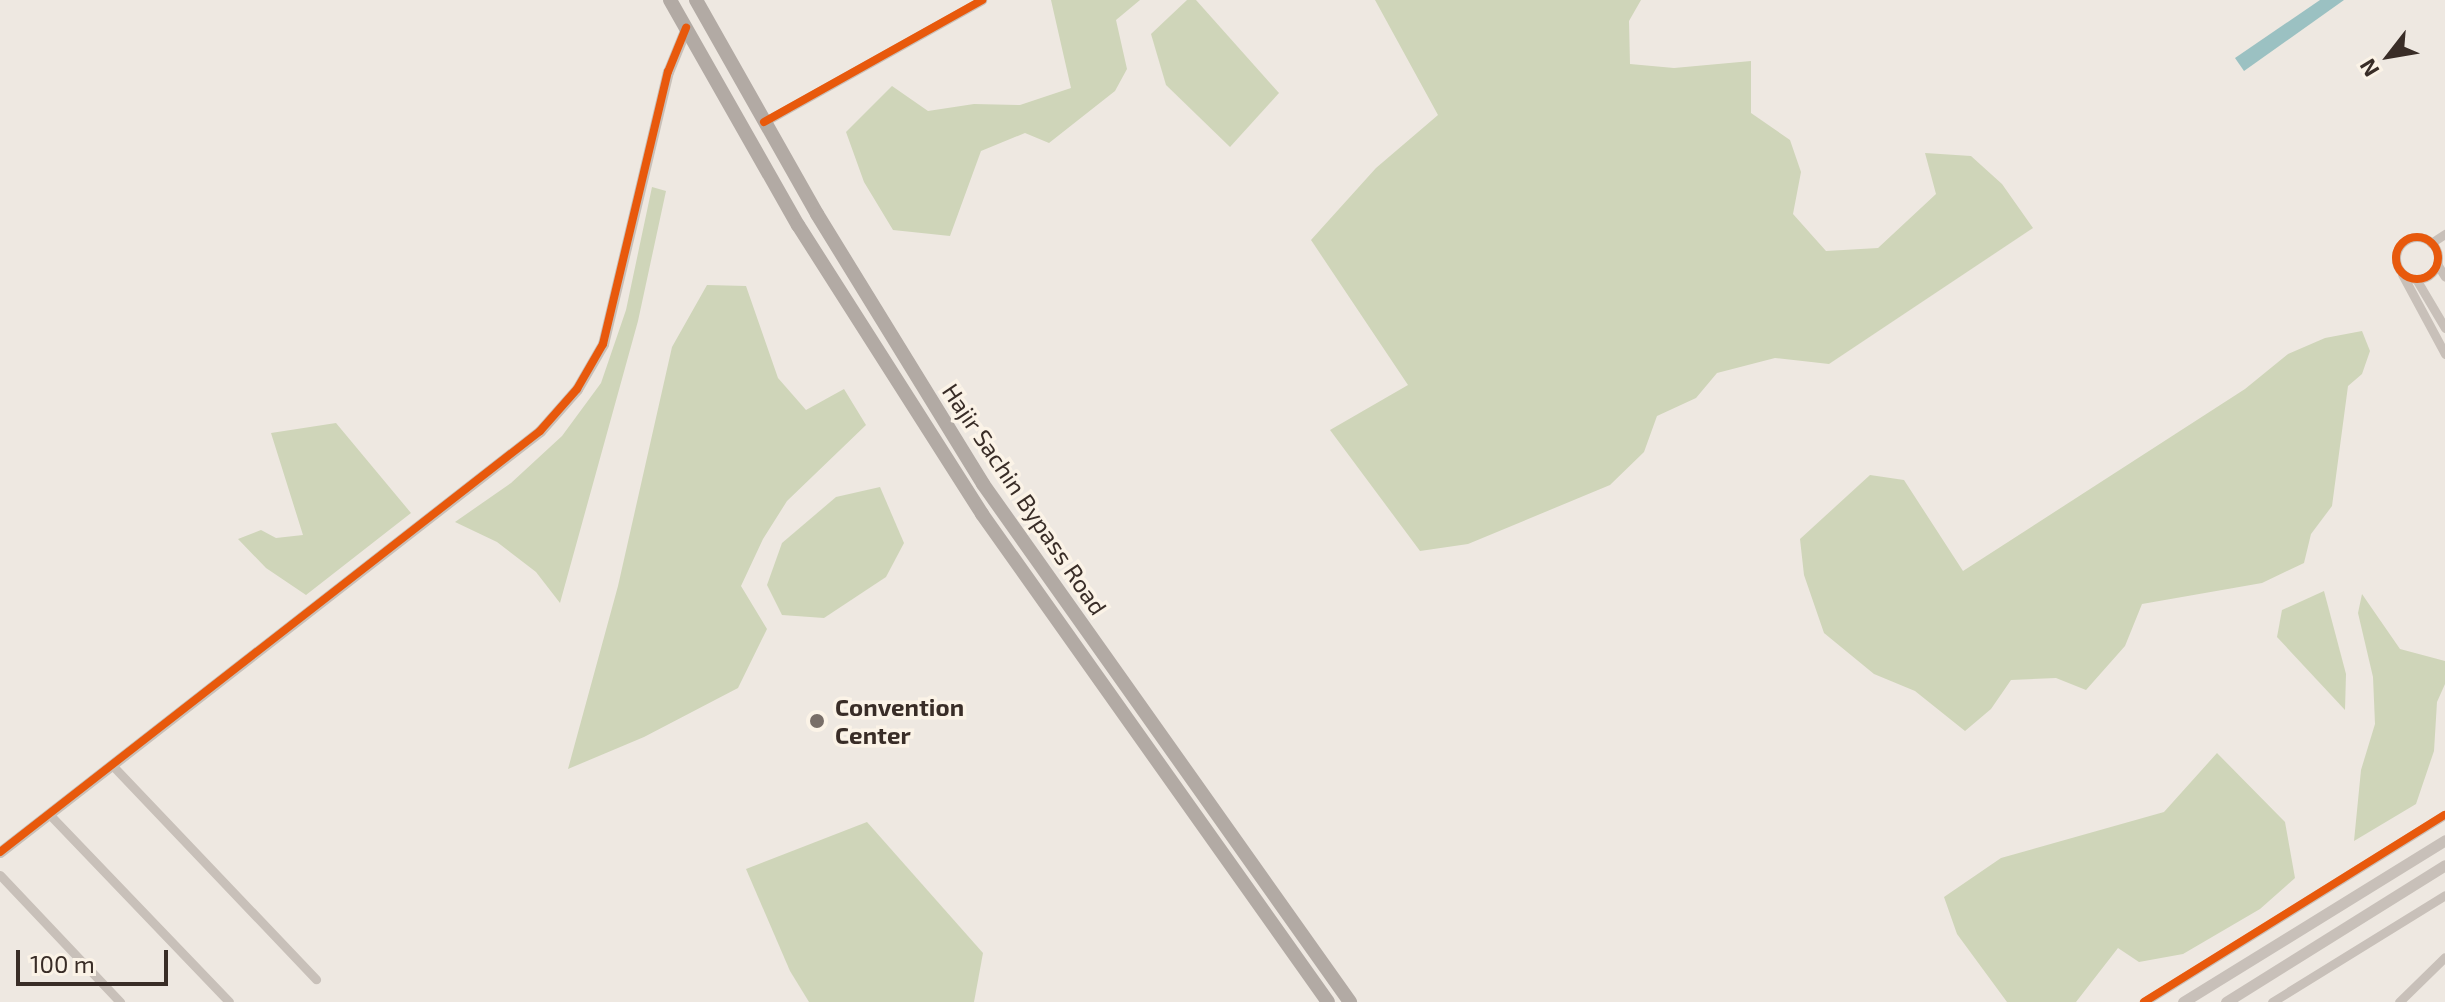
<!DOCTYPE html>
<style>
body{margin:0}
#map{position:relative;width:2445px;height:1002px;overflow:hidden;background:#eee8e1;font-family:"Exo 2",sans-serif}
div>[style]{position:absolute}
.green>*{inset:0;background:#cfd5b9}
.water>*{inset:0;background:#9bc1c2}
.minor>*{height:9px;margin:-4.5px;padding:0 4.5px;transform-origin:4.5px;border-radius:4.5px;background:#c8c0b9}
.minor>.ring{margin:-4.5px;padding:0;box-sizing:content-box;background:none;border:9px solid #c8c0b9;border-radius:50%}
.tertiary>*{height:11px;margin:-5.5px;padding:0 5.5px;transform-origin:5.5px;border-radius:5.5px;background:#c8c0b9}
.trunk>*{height:14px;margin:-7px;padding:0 7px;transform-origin:7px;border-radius:7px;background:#b2aaa4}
.cycleway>*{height:8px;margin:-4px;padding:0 4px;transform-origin:4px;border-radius:4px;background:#e8590c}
.cycleway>.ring{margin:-4px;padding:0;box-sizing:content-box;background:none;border:8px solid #e8590c;border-radius:50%}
.dots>*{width:22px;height:22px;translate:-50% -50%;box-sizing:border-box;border:4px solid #fbf3e7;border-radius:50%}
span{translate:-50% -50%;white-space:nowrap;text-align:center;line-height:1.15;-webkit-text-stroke:7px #fbf3e7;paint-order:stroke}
.street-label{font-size:24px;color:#392d27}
.poi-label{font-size:24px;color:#392d27;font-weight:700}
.left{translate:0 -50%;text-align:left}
.north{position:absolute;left:2349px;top:16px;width:80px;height:80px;-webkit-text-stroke:6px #fbf3e7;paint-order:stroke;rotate:239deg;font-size:22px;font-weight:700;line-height:32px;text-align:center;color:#392d27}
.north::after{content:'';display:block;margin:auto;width:28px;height:36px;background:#392d27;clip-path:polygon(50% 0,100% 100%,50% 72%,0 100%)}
.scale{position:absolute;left:16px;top:950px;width:152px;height:36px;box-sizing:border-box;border:4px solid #392d27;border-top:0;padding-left:10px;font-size:24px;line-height:28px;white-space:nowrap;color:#392d27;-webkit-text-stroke:6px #fbf3e7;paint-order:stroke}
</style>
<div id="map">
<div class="green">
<i style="clip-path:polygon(1051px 0,1140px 0,1116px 20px,1127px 69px,1115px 91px,1049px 143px,1025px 133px,981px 151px,950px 236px,893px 230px,864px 182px,846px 132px,892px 86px,928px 111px,974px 104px,1020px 105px,1071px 88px)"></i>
<i style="clip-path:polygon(1187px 0,1196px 0,1279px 93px,1230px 147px,1166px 85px,1151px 34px)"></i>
<i style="clip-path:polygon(1375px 0,1641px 0,1629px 21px,1630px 64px,1674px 68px,1751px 61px,1751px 113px,1790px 140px,1801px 172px,1793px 214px,1826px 251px,1878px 248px,1936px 194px,1925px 153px,1971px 156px,2002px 184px,2033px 228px,1829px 364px,1775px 358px,1717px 373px,1696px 398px,1657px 416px,1644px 452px,1610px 485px,1468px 544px,1420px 551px,1330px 430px,1408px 385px,1311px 240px,1376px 168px,1438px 115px)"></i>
<i style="clip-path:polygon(652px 187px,666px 191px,638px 321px,560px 603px,536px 572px,497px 542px,455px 522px,511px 483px,562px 436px,601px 383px,626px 310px)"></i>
<i style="clip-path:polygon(707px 285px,746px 286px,778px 378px,806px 410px,844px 389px,866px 425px,787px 501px,763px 539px,741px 586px,767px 629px,738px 688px,644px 737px,568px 769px,618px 586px,672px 347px)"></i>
<i style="clip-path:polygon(2362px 331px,2370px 351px,2362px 374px,2348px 386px,2332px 506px,2311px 534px,2304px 563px,2262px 583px,2142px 604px,2125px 646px,2086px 690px,2056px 678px,2011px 680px,1991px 709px,1965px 731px,1915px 691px,1874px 674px,1824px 633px,1804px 575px,1800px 539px,1870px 475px,1904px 480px,1963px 571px,2245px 389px,2288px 354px,2325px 338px)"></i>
<i style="clip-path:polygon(336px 423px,411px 513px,306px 595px,266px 568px,238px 539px,261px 530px,276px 538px,303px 535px,271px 433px)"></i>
<i style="clip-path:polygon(880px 487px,904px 543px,886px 577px,824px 618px,782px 615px,767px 585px,782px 543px,836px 497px)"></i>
<i style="clip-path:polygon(2324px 591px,2346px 674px,2345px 710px,2277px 637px,2282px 610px)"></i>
<i style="clip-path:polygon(2362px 594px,2400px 649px,2445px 661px,2445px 684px,2437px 702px,2434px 751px,2416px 804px,2354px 841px,2361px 770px,2375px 724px,2373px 677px,2358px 613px)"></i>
<i style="clip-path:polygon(2217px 753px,2285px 822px,2295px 878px,2260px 909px,2183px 954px,2139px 962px,2118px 948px,2076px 1002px,2007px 1002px,1957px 934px,1944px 897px,2001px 858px,2164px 812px)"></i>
<i style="clip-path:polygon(867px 822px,983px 953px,974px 1002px,809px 1002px,790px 971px,746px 869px)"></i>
</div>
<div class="water">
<i style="clip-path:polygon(2320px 0,2344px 0,2244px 71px,2235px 58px)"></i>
</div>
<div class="minor">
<i style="left:764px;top:122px;width:250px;rotate:-29.2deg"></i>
<i class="ring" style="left:2396px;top:237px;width:33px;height:33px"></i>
<i style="left:2431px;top:243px;width:17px;rotate:-33deg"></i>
<i style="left:2437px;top:264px;width:15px;rotate:58deg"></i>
<i style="left:2402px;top:274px;width:91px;rotate:61.7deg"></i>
<i style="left:2416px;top:279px;width:57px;rotate:59.4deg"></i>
<i style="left:112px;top:765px;width:296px;rotate:46.4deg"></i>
<i style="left:49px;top:814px;width:260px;rotate:46.2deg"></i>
<i style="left:0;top:875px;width:175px;rotate:46.6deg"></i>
<i style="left:2144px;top:1002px;width:354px;rotate:-31.9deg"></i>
<i style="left:2272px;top:1002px;width:203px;rotate:-31.7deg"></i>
<i style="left:2399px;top:1002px;width:64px;rotate:-44.4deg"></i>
</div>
<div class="tertiary">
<i style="left:0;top:852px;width:685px;rotate:-37.94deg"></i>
<i style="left:540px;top:431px;width:56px;rotate:-48.6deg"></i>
<i style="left:577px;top:389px;width:52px;rotate:-60deg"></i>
<i style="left:603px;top:344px;width:280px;rotate:-76.6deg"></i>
<i style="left:668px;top:72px;width:48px;rotate:-67.8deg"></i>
<i style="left:2183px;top:1002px;width:308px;rotate:-31.7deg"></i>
<i style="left:2226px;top:1002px;width:258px;rotate:-32deg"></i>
</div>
<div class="trunk">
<i style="left:670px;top:0;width:259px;rotate:60.4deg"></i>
<i style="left:798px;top:225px;width:343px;rotate:57.5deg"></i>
<i style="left:982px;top:514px;width:598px;rotate:54.66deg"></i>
<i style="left:696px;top:0;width:246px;rotate:60.5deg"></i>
<i style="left:817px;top:214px;width:317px;rotate:58.4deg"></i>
<i style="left:983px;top:484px;width:635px;rotate:54.68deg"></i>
</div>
<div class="cycleway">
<i style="left:764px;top:122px;width:250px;rotate:-29.2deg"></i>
<i class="ring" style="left:2396px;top:237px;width:34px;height:34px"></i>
<i style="left:0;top:852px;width:685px;rotate:-37.94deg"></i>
<i style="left:540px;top:431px;width:56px;rotate:-48.6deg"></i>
<i style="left:577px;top:389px;width:52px;rotate:-60deg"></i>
<i style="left:603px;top:344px;width:280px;rotate:-76.6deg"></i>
<i style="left:668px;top:72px;width:48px;rotate:-67.8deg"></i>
<i style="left:2144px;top:1002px;width:354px;rotate:-31.9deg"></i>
</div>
<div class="dots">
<i style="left:817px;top:721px;background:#786e68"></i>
</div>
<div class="street-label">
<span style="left:1025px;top:499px;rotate:56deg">Hajir Sachin Bypass Road</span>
</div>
<div class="poi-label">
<span class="left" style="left:835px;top:721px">Convention<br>Center</span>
</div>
<div class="north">N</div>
<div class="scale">100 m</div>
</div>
